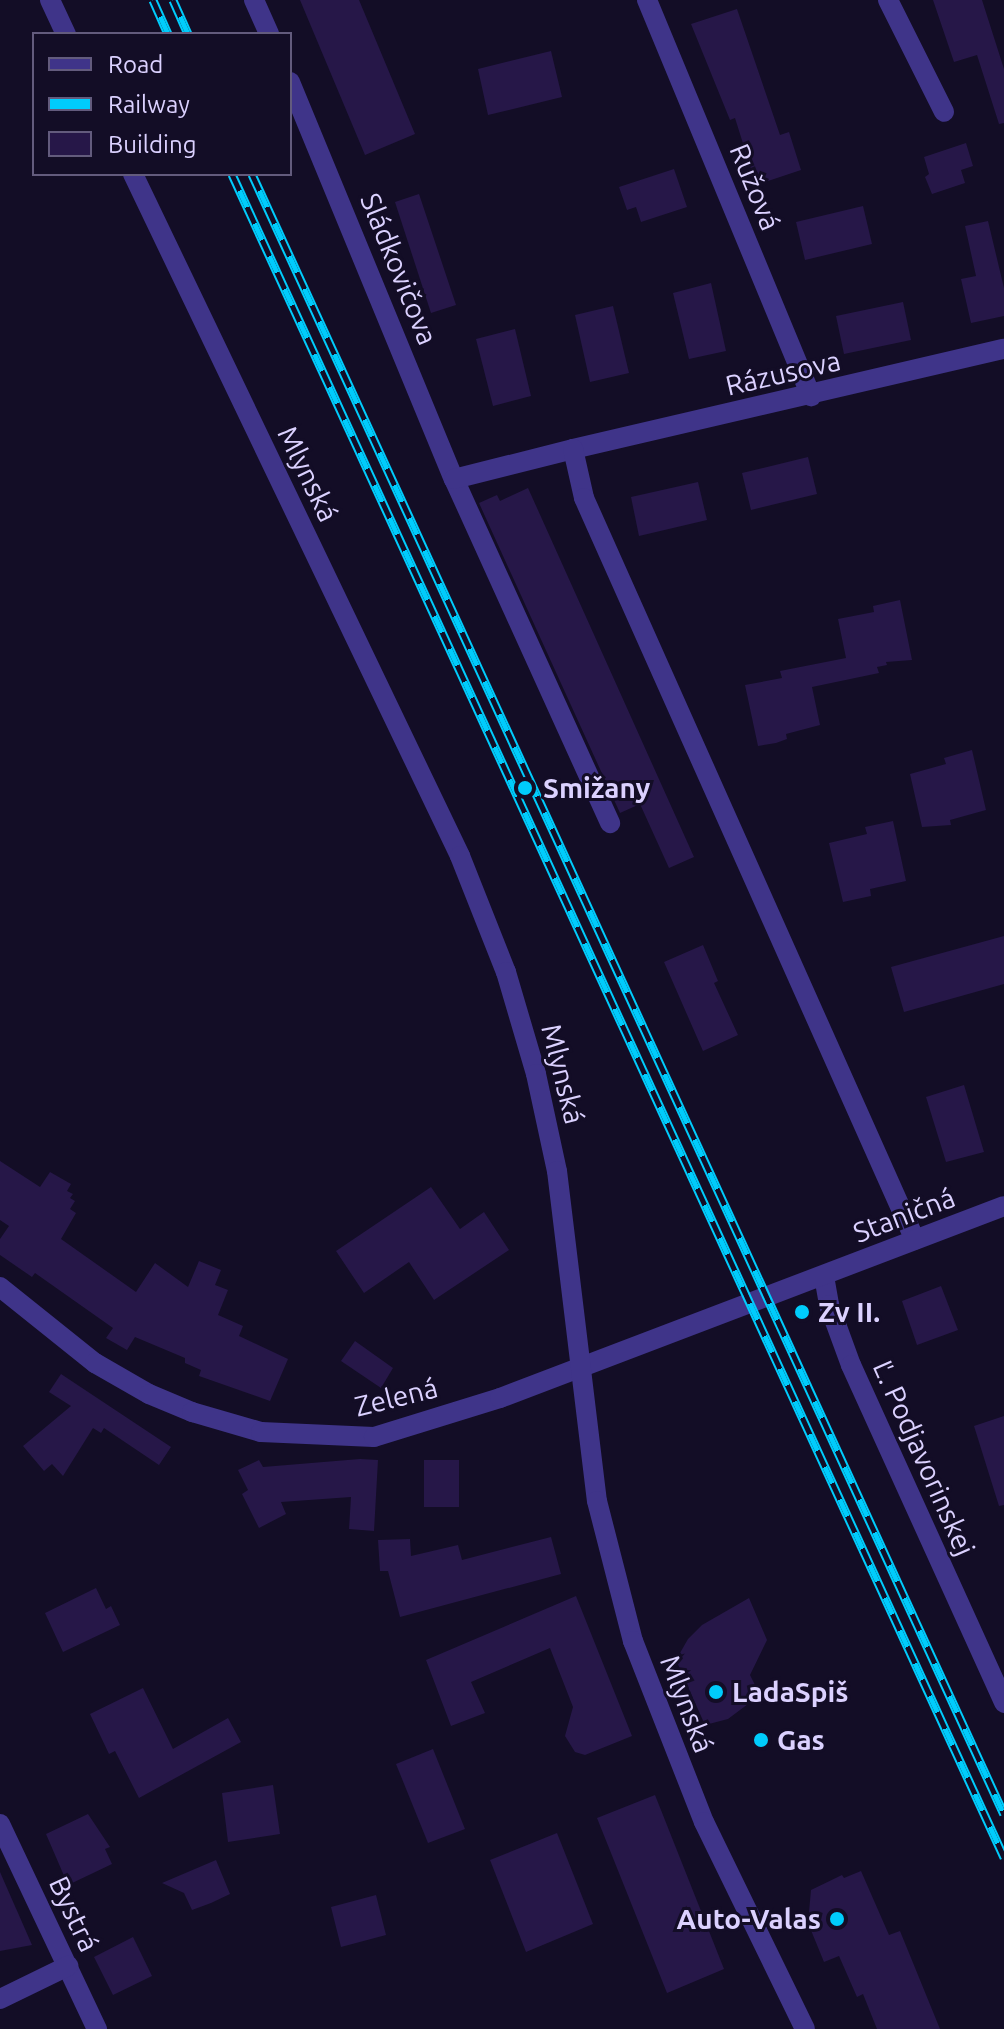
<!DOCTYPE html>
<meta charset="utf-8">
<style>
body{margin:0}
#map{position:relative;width:1004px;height:2029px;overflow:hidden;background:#130d26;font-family:Ubuntu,sans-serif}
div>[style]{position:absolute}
.building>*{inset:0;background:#261748}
.minor>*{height:20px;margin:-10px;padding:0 10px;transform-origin:10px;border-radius:10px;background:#3f3489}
.tertiary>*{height:20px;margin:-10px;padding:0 10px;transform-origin:10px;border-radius:10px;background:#3f3489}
.rail>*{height:9px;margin-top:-4.5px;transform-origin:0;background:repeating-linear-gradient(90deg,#130d26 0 18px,#00ccfc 0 36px);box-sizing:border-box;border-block:2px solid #00ccfc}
.dots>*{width:22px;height:22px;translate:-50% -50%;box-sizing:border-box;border:4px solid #130d26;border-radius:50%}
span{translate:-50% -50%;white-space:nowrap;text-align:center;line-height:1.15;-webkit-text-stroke:6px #130d26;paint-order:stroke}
.street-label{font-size:28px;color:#dbd1ff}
.poi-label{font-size:28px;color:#dbd1ff;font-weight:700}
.left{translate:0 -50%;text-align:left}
.right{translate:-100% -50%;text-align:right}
.legend{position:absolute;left:32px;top:32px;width:260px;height:144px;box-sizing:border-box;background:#130d26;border:2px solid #635b7d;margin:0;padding:10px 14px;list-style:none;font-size:24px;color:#dbd1ff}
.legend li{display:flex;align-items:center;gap:16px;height:40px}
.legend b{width:40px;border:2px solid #635b7d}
</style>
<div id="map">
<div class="building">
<i style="clip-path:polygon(300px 0,359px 0,415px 134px,365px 155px)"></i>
<i style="clip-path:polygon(933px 0,982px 0,1004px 69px,1004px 123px,999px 124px,977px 55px,954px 62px)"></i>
<i style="clip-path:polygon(737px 9px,780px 135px,789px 132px,801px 170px,756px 185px,735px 118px,730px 120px,691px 24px)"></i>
<i style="clip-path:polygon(551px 51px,562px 97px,488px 115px,478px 69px)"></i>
<i style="clip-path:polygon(966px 143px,973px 166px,961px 170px,965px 183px,932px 194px,925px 177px,929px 174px,924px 157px)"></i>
<i style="clip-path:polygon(674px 169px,687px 207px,641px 222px,636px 207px,627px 210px,619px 187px)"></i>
<i style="clip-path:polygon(419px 194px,456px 305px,431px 313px,395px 202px)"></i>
<i style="clip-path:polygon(863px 206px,872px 244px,805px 260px,796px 222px)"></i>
<i style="clip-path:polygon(988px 221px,1004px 288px,1004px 316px,971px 323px,961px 279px,976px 276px,965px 226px)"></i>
<i style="clip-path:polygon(711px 283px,726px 351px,689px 359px,673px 293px)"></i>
<i style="clip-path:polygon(903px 302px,911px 340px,844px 354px,836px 316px)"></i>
<i style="clip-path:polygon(613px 306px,629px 373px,590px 382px,575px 315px)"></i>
<i style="clip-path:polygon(515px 329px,531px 396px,493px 406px,476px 339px)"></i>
<i style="clip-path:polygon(808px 457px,817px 494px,751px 510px,742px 473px)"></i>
<i style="clip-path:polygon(698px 482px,707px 520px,639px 536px,631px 497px)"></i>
<i style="clip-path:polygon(528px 488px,694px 857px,669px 868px,640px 804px,620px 813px,479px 503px,497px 495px,500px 501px)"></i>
<i style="clip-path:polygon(900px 600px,912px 660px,886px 662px,887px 665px,877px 667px,879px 673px,812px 687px,820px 725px,786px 734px,787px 739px,776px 743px,758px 746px,745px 685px,782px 678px,780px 671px,846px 658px,838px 619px,874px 612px,873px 606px)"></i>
<i style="clip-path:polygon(972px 750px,986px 810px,950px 820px,951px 825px,922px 827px,910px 774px,946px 764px,944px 758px)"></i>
<i style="clip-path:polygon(893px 821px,906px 881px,870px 889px,871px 896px,843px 902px,829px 843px,867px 834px,865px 827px)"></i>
<i style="clip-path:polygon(1004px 936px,1004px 984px,904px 1012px,891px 967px)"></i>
<i style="clip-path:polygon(703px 945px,718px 981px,714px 983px,738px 1035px,703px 1051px,664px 962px)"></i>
<i style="clip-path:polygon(964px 1085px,984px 1152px,946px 1162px,926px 1097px)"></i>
<i style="clip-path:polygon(0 1161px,40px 1187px,50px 1172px,71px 1184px,67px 1191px,73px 1194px,70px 1198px,75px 1201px,70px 1209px,76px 1213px,61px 1239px,136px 1292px,155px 1263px,188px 1287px,199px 1261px,221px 1270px,215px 1285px,228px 1290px,218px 1315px,243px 1326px,239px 1336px,288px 1359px,270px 1401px,199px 1376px,201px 1370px,185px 1363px,185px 1358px,135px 1337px,127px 1350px,106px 1338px,113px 1328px,35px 1273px,32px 1277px,0 1255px,0 1239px,9px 1226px,0 1220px)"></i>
<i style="clip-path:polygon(431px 1187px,460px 1229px,484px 1212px,509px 1250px,434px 1300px,409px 1262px,364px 1293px,336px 1251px)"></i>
<i style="clip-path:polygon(941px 1286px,958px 1330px,917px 1345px,902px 1301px)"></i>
<i style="clip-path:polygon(355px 1341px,393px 1368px,381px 1388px,341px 1361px)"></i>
<i style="clip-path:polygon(61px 1374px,171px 1447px,159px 1465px,104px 1428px,101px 1433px,93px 1428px,63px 1476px,52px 1464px,44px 1471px,23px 1446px,71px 1406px,49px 1392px)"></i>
<i style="clip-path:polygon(1004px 1416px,1004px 1505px,999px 1506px,974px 1426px)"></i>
<i style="clip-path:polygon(360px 1459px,378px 1460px,374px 1531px,349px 1529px,351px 1497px,281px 1502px,286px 1514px,259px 1528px,242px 1494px,248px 1490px,238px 1470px,259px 1460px,263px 1467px)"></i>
<i style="clip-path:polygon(424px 1460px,459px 1460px,459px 1507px,424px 1507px)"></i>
<i style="clip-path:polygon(551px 1537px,561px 1574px,400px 1617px,388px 1571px,380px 1571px,378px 1540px,410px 1539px,411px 1556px,458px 1545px,462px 1560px)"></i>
<i style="clip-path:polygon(96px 1588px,106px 1609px,111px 1606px,120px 1625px,63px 1652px,45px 1613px)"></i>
<i style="clip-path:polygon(576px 1596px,632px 1736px,585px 1755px,575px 1752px,565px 1736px,573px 1707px,550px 1648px,471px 1682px,485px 1713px,451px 1726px,426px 1660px)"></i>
<i style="clip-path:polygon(749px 1598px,767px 1640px,750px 1675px,760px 1695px,728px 1719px,705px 1725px,676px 1660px,688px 1639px,702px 1625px)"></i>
<i style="clip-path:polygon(143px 1688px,173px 1749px,228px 1718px,241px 1742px,139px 1798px,115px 1751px,109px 1754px,90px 1714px)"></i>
<i style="clip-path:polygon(433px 1749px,465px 1829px,428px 1843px,396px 1764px)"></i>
<i style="clip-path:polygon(273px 1785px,280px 1834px,228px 1842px,222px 1793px)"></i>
<i style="clip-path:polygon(655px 1795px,724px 1969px,667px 1993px,597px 1818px)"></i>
<i style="clip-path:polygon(88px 1814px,110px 1847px,105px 1849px,112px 1864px,68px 1885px,46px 1834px)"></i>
<i style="clip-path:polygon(557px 1833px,593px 1924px,526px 1952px,490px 1860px)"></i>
<i style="clip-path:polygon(216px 1860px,230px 1894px,211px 1903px,192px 1910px,184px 1893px,162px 1883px)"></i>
<i style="clip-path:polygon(861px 1871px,889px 1935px,900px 1931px,940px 2029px,877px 2029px,863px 1994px,857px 1997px,839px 1956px,824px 1962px,808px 1923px,811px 1890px,842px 1875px,844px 1878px)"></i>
<i style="clip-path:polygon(0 1872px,32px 1945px,0 1951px)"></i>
<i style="clip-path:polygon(376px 1895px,386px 1935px,341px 1947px,331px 1907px)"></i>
<i style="clip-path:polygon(133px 1937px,152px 1976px,113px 1995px,94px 1957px)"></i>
</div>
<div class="minor">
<i style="left:254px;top:0;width:37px;rotate:66deg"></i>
<i style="left:647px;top:0;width:429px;rotate:67.5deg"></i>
<i style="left:888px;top:0;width:125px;rotate:63.4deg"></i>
<i style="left:290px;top:82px;width:430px;rotate:67.6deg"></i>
<i style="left:454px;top:479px;width:378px;rotate:65.6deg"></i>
<i style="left:573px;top:449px;width:442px;rotate:-13.1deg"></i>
<i style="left:454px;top:479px;width:123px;rotate:-14.1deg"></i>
<i style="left:573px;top:449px;width:50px;rotate:77.3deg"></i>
<i style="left:584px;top:498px;width:812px;rotate:65.96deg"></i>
<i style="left:824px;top:1276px;width:29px;rotate:80deg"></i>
<i style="left:829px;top:1305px;width:64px;rotate:69.9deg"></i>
<i style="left:851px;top:1365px;width:371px;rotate:65.6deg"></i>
<i style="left:0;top:1287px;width:122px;rotate:38.7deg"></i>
<i style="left:95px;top:1363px;width:62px;rotate:29.9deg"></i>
<i style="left:149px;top:1394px;width:47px;rotate:22.7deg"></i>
<i style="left:192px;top:1412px;width:72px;rotate:16.2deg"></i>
<i style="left:261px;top:1432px;width:113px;rotate:2.5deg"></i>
<i style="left:374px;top:1437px;width:132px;rotate:-17.2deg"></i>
<i style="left:500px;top:1398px;width:539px;rotate:-20.85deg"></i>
<i style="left:0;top:1824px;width:227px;rotate:64.7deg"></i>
<i style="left:0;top:1999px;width:76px;rotate:-25.9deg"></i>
</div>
<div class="tertiary">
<i style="left:50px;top:0;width:38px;rotate:65deg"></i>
<i style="left:133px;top:174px;width:756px;rotate:64.38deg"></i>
<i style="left:460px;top:856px;width:125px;rotate:68.4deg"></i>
<i style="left:506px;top:972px;width:106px;rotate:73.6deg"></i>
<i style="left:536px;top:1074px;width:99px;rotate:77.8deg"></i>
<i style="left:557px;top:1171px;width:332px;rotate:83.1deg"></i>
<i style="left:597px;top:1501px;width:145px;rotate:75.6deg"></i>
<i style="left:633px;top:1641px;width:194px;rotate:68.6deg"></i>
<i style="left:704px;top:1822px;width:230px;rotate:64deg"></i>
</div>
<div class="rail">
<i style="left:153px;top:0;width:37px;rotate:66deg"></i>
<i style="left:173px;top:0;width:37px;rotate:66deg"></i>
<i style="left:232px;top:174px;width:1852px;rotate:65.36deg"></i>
<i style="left:252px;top:174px;width:1804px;rotate:65.37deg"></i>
</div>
<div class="dots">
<i style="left:525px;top:788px;background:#00ccfc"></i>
<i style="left:802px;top:1312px;background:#00ccfc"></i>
<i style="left:716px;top:1692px;background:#00ccfc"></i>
<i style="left:761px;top:1740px;background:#00ccfc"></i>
<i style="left:837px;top:1919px;background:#00ccfc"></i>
</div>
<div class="street-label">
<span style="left:755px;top:187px;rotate:68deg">Ružová</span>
<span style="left:399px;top:269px;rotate:68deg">Sládkovičova</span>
<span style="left:783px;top:373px;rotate:-13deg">Rázusova</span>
<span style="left:308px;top:474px;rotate:64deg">Mlynská</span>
<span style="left:563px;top:1074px;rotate:76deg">Mlynská</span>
<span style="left:904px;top:1215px;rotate:-21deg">Staničná</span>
<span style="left:396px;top:1397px;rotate:-14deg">Zelená</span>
<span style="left:924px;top:1458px;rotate:66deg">Ľ. Podjavorinskej</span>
<span style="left:687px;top:1704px;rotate:69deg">Mlynská</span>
<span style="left:74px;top:1914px;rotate:65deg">Bystrá</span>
</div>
<div class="poi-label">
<span class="left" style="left:543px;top:788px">Smižany</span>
<span class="left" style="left:818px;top:1312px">Zv II.</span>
<span class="left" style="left:732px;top:1692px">LadaSpiš</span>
<span class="left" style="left:777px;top:1740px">Gas</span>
<span class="right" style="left:821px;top:1919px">Auto-Valas</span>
</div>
<ul class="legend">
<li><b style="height:10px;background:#3f3489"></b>Road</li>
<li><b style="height:10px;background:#00ccfc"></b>Railway</li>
<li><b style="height:22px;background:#261748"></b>Building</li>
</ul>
</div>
